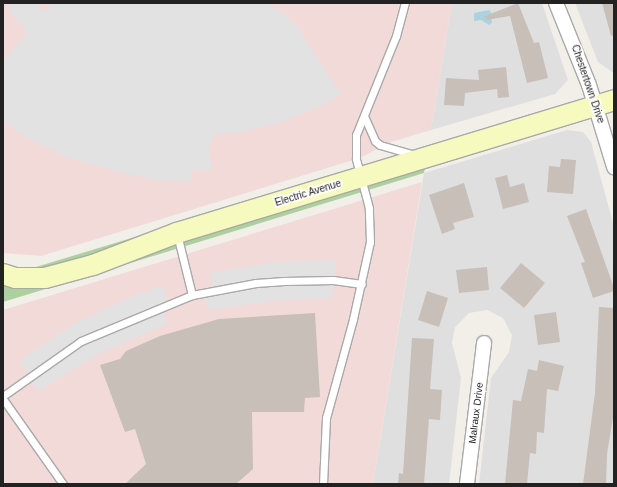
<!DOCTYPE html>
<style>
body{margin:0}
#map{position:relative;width:617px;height:487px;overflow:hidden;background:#f2efe9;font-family:Helvetica,sans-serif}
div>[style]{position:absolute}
.residential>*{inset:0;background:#e0dfdf}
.commercial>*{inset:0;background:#f2dad9}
.forest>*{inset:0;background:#add19e}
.parking>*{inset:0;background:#e2e2e2}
.water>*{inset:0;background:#aad3df}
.building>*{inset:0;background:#c7bfb8}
.roads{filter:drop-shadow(1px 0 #a9a9a9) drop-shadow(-1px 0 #a9a9a9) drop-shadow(0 1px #a9a9a9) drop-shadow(0 -1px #a9a9a9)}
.lane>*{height:7px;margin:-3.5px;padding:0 3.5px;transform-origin:3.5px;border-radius:3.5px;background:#fff}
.street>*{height:14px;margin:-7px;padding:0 7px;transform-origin:7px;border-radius:7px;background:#fff}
.secondary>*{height:20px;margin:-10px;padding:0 10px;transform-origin:10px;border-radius:10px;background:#f7fabf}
span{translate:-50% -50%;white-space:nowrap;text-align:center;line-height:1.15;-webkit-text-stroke:3.5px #fff;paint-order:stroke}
.street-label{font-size:10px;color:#222}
.frame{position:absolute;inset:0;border:4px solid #222;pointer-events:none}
</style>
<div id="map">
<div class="residential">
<i style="clip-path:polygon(452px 3px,542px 3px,568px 80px,555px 94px,431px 130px)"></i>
<i style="clip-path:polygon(575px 3px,614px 3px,614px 73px,598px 62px)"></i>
<i style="clip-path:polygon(567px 130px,583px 132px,591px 142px,614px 227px,614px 484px,479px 484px,491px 378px,509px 352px,512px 335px,503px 318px,487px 310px,469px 313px,455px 327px,452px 343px,461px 378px,449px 484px,373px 484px,424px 173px)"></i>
</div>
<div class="commercial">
<i style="clip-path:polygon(3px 3px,452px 3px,431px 130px,391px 142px,360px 158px,41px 256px,3px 253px)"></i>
<i style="clip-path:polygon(422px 182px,373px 484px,3px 484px,3px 310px)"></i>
</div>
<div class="forest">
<i style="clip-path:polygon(428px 148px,424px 173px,3px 302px,3px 277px)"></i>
</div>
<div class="parking">
<i style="clip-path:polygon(14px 3px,36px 3px,44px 12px,52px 3px,267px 3px,281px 12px,297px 27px,341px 94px,325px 104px,279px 123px,241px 132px,214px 134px,209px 146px,211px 170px,191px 170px,190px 182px,157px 180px,119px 172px,66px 157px,22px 135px,3px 121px,3px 61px,28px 32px,7px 9px)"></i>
<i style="clip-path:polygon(336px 260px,332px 298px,272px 301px,209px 310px,205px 301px,212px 284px,210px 273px,276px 262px)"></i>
<i style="clip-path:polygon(162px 286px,167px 297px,163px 313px,167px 324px,98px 354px,39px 391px,32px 383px,20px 360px,74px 324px,126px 299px)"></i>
</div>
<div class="water">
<i style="clip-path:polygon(489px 10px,491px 12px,492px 23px,489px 25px,481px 20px,474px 21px,474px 13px)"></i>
</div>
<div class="building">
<i style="clip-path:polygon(518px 3px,534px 43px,539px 42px,548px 78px,527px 83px,510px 16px,486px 20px,485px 16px)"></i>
<i style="clip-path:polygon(602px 3px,614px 3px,614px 35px,611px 36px)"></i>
<i style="clip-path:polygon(506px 67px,509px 97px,498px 98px,497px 89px,465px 93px,464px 106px,444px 105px,446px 78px,479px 80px,478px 70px)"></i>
<i style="clip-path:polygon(561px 159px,576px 160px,573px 194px,547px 192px,549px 166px,560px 167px)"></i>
<i style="clip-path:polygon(507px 175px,510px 187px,524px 183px,529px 202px,503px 209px,495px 178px)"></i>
<i style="clip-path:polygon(464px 183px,474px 217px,453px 223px,455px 229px,442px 234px,429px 195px)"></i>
<i style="clip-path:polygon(586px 209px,614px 288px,614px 291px,593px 298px,581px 263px,585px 262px,567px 216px)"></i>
<i style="clip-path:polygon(521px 263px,545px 283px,524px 308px,500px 288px)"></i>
<i style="clip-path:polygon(487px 267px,489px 290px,459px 293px,456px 270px)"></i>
<i style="clip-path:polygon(427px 291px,448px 298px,439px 327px,418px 320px)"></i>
<i style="clip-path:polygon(599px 307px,614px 308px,614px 411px,607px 454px,606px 484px,583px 484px,595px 393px)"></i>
<i style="clip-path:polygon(556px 312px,560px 342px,538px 345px,534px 315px)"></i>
<i style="clip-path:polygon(315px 313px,320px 397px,305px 398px,304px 412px,252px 412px,253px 469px,236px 484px,125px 484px,146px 464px,135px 429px,125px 432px,100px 365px,120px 359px,126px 351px,160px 336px,219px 319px)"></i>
<i style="clip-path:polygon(412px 338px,434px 339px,430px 389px,442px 390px,440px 420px,429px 419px,424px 484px,398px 484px,399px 473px,403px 474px)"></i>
<i style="clip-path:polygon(539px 360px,564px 366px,558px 391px,547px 389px,544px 433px,537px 432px,536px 454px,530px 453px,527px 484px,505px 484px,513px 400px,521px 401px,528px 369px,537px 371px)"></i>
</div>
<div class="roads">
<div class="lane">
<i style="left:364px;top:116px;width:27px;rotate:66deg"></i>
<i style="left:375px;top:141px;width:6px;rotate:39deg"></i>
<i style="left:380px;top:145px;width:35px;rotate:16deg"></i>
<i style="left:177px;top:234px;width:63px;rotate:76.2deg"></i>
<i style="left:3px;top:396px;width:95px;rotate:-35.2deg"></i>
<i style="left:81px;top:341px;width:120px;rotate:-22.5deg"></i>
<i style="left:192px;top:295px;width:65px;rotate:-10.6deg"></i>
<i style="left:256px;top:283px;width:28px;rotate:-4deg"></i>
<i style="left:284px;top:281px;width:49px;rotate:-1.2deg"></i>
<i style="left:333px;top:280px;width:29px;rotate:8deg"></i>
<i style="left:3px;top:399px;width:104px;rotate:54.8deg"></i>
<i style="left:323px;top:484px;width:66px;rotate:-87.4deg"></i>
<i style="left:326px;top:418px;width:103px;rotate:-74.7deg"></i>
<i style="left:353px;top:319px;width:79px;rotate:-77.6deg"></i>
<i style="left:370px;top:242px;width:34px;rotate:-92deg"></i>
<i style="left:369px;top:208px;width:51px;rotate:-104.9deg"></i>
<i style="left:356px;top:159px;width:24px;rotate:-90deg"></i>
<i style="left:356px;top:135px;width:107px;rotate:-68deg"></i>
<i style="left:396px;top:36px;width:34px;rotate:-75deg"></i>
</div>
<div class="street">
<i style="left:556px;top:3px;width:88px;rotate:68.1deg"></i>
<i style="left:589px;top:85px;width:86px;rotate:73deg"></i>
<i style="left:467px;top:484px;width:142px;rotate:-83.1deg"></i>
</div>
<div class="secondary">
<i style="left:3px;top:274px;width:13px;rotate:18deg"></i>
<i style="left:15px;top:278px;width:30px"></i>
<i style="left:45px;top:278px;width:50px;rotate:-15.2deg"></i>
<i style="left:93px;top:265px;width:90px;rotate:-20.9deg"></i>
<i style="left:177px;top:233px;width:457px;rotate:-16.9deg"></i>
</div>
</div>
<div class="street-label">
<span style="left:588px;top:84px;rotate:71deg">Chestertown Drive</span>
<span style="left:308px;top:193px;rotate:-17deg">Electric Avenue</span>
<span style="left:476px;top:413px;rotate:-83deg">Malraux Drive</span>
</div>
<div class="frame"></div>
</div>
